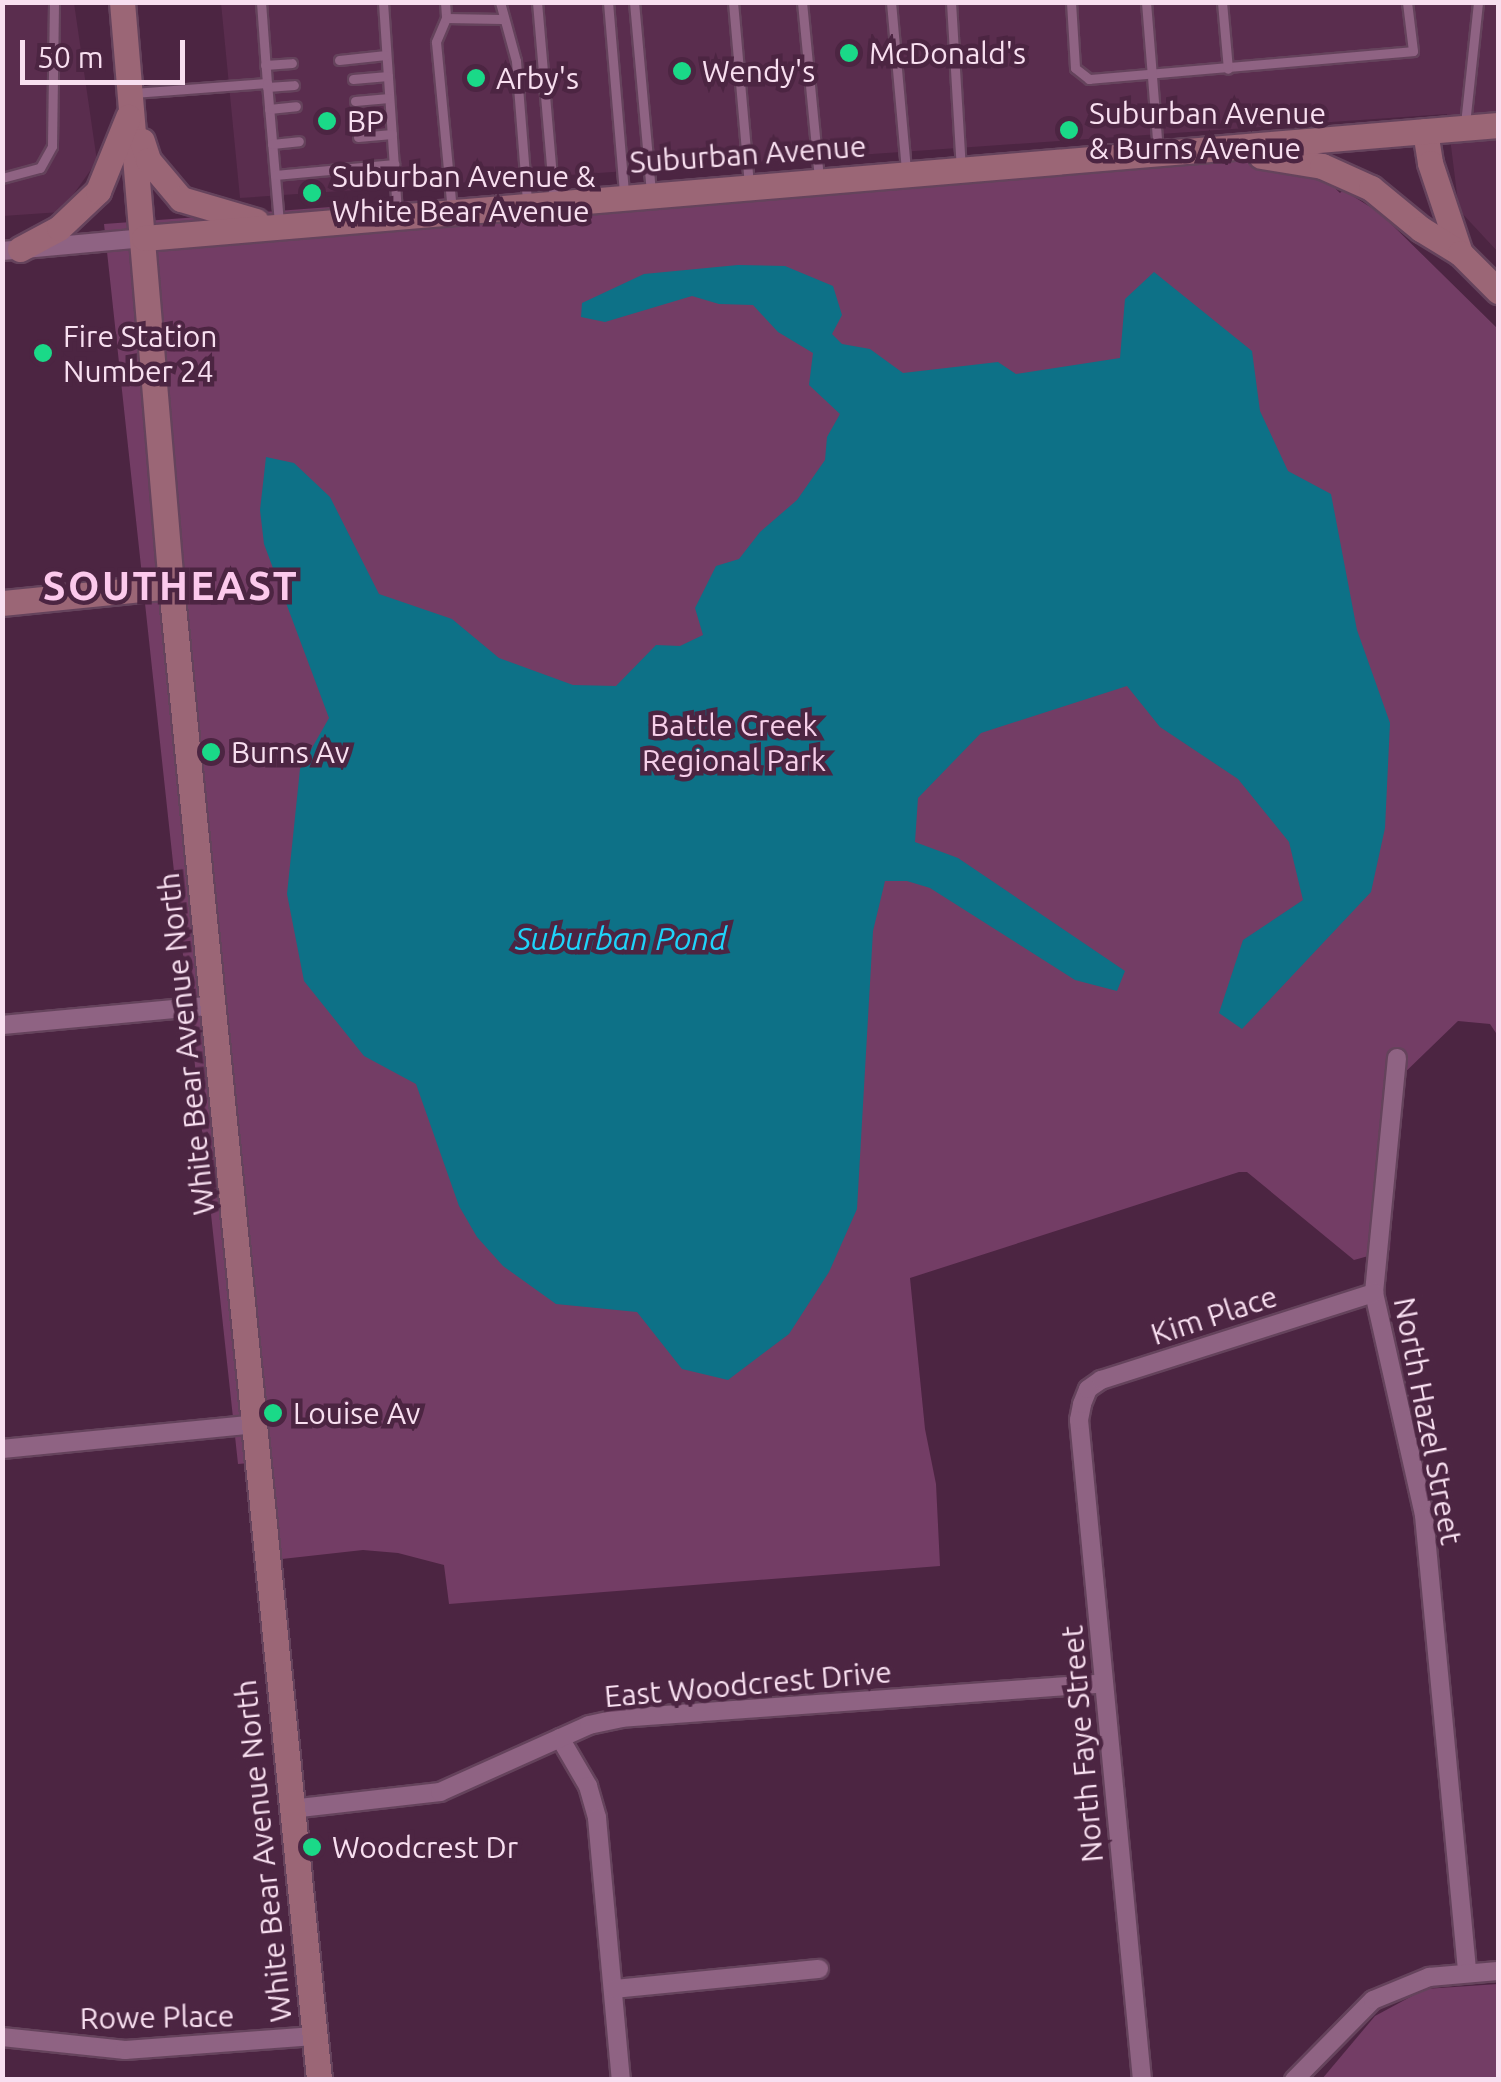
<!DOCTYPE html>
<style>
body{margin:0}
#map{position:relative;width:1501px;height:2082px;overflow:hidden;background:#4c2542;font-family:Ubuntu,sans-serif}
div>[style]{position:absolute}
.built>*{inset:0;background:#5a2d4e}
.green>*{inset:0;background:#733d65}
.water>*{inset:0;background:#0d7187}
.roads{filter:drop-shadow(2px 0 #65435c) drop-shadow(-2px 0 #65435c) drop-shadow(0 2px #65435c) drop-shadow(0 -2px #65435c)}
.lane>*{height:9px;margin:-4.5px;padding:0 4.5px;transform-origin:4.5px;border-radius:4.5px;background:#8f6383}
.street>*{height:18px;margin:-9px;padding:0 9px;transform-origin:9px;border-radius:9px;background:#8f6383}
.secondary>*{height:25px;margin:-12.5px;padding:0 12.5px;transform-origin:12.5px;border-radius:12.5px;background:#9b6676}
.dots>*{width:28px;height:28px;translate:-50% -50%;box-sizing:border-box;border:5px solid #4c2542;border-radius:50%}
span{translate:-50% -50%;white-space:nowrap;text-align:center;line-height:1.15;-webkit-text-stroke:9px #4c2542;paint-order:stroke}
.poi-label{font-size:30px;color:#f8dff0}
.left{translate:0 -50%;text-align:left}
.street-label{font-size:30px;color:#f8dff0}
.park-label{font-size:30px;color:#f7cfea}
.water-label{font-size:32px;color:#1ed4fa;font-style:italic}
.district-label{font-size:40px;color:#fcc9ec;font-weight:700;letter-spacing:2.5px}
.frame{position:absolute;inset:0;border:5px solid #f8dff0;pointer-events:none}
.scale{position:absolute;left:20px;top:40px;width:165px;height:45px;box-sizing:border-box;border:5px solid #f8dff0;border-top:0;padding-left:12px;font-size:30px;line-height:35px;white-space:nowrap;color:#f8dff0;-webkit-text-stroke:8px #4c2542;paint-order:stroke}
</style>
<div id="map">
<div class="built">
<i style="clip-path:polygon(3px 3px,74px 3px,97px 161px,61px 212px,3px 216px)"></i>
<i style="clip-path:polygon(221px 3px,1498px 3px,1498px 252px,1459px 210px,1447px 114px,240px 198px)"></i>
</div>
<div class="green">
<i style="clip-path:polygon(1280px 136px,1340px 193px,1343px 190px,1380px 213px,1498px 329px,1498px 1036px,1490px 1024px,1458px 1021px,1397px 1080px,1390px 1250px,1354px 1260px,1247px 1172px,1239px 1172px,910px 1278px,925px 1429px,936px 1484px,940px 1566px,449px 1604px,444px 1565px,398px 1553px,363px 1550px,273px 1560px,261px 1462px,238px 1464px,104px 224px)"></i>
<i style="clip-path:polygon(1498px 1984px,1498px 2079px,1322px 2079px,1375px 2016px,1425px 1989px)"></i>
</div>
<div class="water">
<i style="clip-path:polygon(738px 265px,785px 266px,833px 286px,842px 315px,832px 334px,842px 344px,870px 349px,903px 373px,998px 362px,1016px 374px,1120px 358px,1125px 299px,1154px 272px,1252px 351px,1260px 411px,1288px 471px,1331px 494px,1357px 630px,1390px 723px,1385px 828px,1371px 892px,1242px 1029px,1219px 1013px,1243px 940px,1303px 900px,1289px 842px,1238px 779px,1160px 727px,1127px 686px,981px 733px,918px 798px,915px 842px,958px 858px,1125px 971px,1117px 991px,1075px 980px,930px 888px,907px 881px,885px 881px,873px 931px,857px 1209px,829px 1272px,789px 1334px,728px 1380px,682px 1369px,637px 1312px,556px 1304px,503px 1266px,477px 1237px,459px 1206px,416px 1084px,364px 1056px,304px 981px,287px 894px,300px 769px,329px 718px,264px 544px,260px 510px,266px 457px,294px 463px,330px 497px,379px 594px,452px 619px,499px 658px,573px 685px,616px 686px,656px 645px,680px 646px,703px 635px,695px 608px,716px 566px,739px 559px,760px 532px,797px 500px,825px 460px,827px 437px,840px 414px,809px 385px,813px 353px,778px 332px,753px 305px,719px 304px,692px 296px,605px 322px,581px 317px,582px 303px,644px 274px)"></i>
</div>
<div class="roads">
<div class="lane">
<i style="left:261px;top:2px;width:81px;rotate:85.8deg"></i>
<i style="left:383px;top:2px;width:212px;rotate:86.2deg"></i>
<i style="left:445px;top:2px;width:16px;rotate:86deg"></i>
<i style="left:446px;top:18px;width:26px;rotate:113deg"></i>
<i style="left:436px;top:42px;width:170px;rotate:84.6deg"></i>
<i style="left:500px;top:2px;width:61px;rotate:74.8deg"></i>
<i style="left:516px;top:61px;width:141px;rotate:85.5deg"></i>
<i style="left:537px;top:2px;width:198px;rotate:85.1deg"></i>
<i style="left:608px;top:2px;width:192px;rotate:85.2deg"></i>
<i style="left:634px;top:2px;width:192px;rotate:84.9deg"></i>
<i style="left:733px;top:2px;width:184px;rotate:85deg"></i>
<i style="left:802px;top:2px;width:178px;rotate:84.5deg"></i>
<i style="left:891px;top:2px;width:170px;rotate:84.9deg"></i>
<i style="left:951px;top:2px;width:167px;rotate:86.6deg"></i>
<i style="left:1071px;top:2px;width:66px;rotate:86.5deg"></i>
<i style="left:1075px;top:68px;width:18px;rotate:38deg"></i>
<i style="left:1089px;top:79px;width:325px;rotate:-4.9deg"></i>
<i style="left:1413px;top:51px;width:49px;rotate:-97deg"></i>
<i style="left:1146px;top:2px;width:150px;rotate:85.4deg"></i>
<i style="left:1222px;top:2px;width:67px;rotate:84.9deg"></i>
<i style="left:446px;top:18px;width:56px;rotate:1deg"></i>
<i style="left:339px;top:60px;width:47px;rotate:-6.1deg"></i>
<i style="left:265px;top:65px;width:27px;rotate:-4deg"></i>
<i style="left:353px;top:79px;width:35px;rotate:-5deg"></i>
<i style="left:267px;top:87px;width:27px;rotate:-4deg"></i>
<i style="left:133px;top:93px;width:134px;rotate:-4.3deg"></i>
<i style="left:267px;top:83px;width:140px;rotate:85.1deg"></i>
<i style="left:355px;top:101px;width:34px;rotate:-5deg"></i>
<i style="left:269px;top:109px;width:27px;rotate:-6deg"></i>
<i style="left:1465px;top:124px;width:123px;rotate:-83.9deg"></i>
<i style="left:358px;top:137px;width:34px;rotate:-5deg"></i>
<i style="left:272px;top:144px;width:27px;rotate:-6deg"></i>
<i style="left:275px;top:175px;width:120px;rotate:-5.3deg"></i>
<i style="left:2px;top:178px;width:39px;rotate:-15deg"></i>
<i style="left:40px;top:168px;width:25px;rotate:-61deg"></i>
<i style="left:52px;top:146px;width:144px;rotate:-89.2deg"></i>
</div>
<div class="street">
<i style="left:2px;top:251px;width:143px;rotate:-5.2deg"></i>
<i style="left:2px;top:1025px;width:215px;rotate:-5.3deg"></i>
<i style="left:1397px;top:1058px;width:236px;rotate:95.6deg"></i>
<i style="left:1374px;top:1293px;width:228px;rotate:77.3deg"></i>
<i style="left:1424px;top:1515px;width:460px;rotate:84.6deg"></i>
<i style="left:2px;top:1449px;width:254px;rotate:-5.6deg"></i>
<i style="left:560px;top:1738px;width:56px;rotate:59.7deg"></i>
<i style="left:588px;top:1786px;width:33px;rotate:74deg"></i>
<i style="left:597px;top:1818px;width:263px;rotate:84.8deg"></i>
<i style="left:291px;top:1809px;width:150px;rotate:-6.5deg"></i>
<i style="left:440px;top:1792px;width:163px;rotate:-24.2deg"></i>
<i style="left:589px;top:1725px;width:33px;rotate:-12deg"></i>
<i style="left:621px;top:1718px;width:484px;rotate:-4.1deg"></i>
<i style="left:614px;top:1989px;width:206px;rotate:-5.6deg"></i>
<i style="left:2px;top:2037px;width:124px;rotate:6deg"></i>
<i style="left:125px;top:2050px;width:190px;rotate:-4.2deg"></i>
<i style="left:1142px;top:2080px;width:663px;rotate:-95.45deg"></i>
<i style="left:1079px;top:1420px;width:16px;rotate:-79deg"></i>
<i style="left:1082px;top:1404px;width:16px;rotate:-68deg"></i>
<i style="left:1088px;top:1389px;width:16px;rotate:-35deg"></i>
<i style="left:1101px;top:1380px;width:287px;rotate:-17.7deg"></i>
<i style="left:1294px;top:2080px;width:112px;rotate:-45.4deg"></i>
<i style="left:1373px;top:2000px;width:61px;rotate:-22.3deg"></i>
<i style="left:1429px;top:1977px;width:69px;rotate:-5deg"></i>
</div>
<div class="secondary">
<i style="left:122px;top:2px;width:586px;rotate:85.2deg"></i>
<i style="left:171px;top:586px;width:1501px;rotate:84.34deg"></i>
<i style="left:1425px;top:131px;width:32px;rotate:81deg"></i>
<i style="left:1430px;top:163px;width:95px;rotate:71.6deg"></i>
<i style="left:142px;top:141px;width:20px;rotate:72deg"></i>
<i style="left:148px;top:160px;width:51px;rotate:49.8deg"></i>
<i style="left:181px;top:199px;width:78px;rotate:16.3deg"></i>
<i style="left:1261px;top:156px;width:62px;rotate:9.3deg"></i>
<i style="left:1322px;top:166px;width:54px;rotate:24.2deg"></i>
<i style="left:1371px;top:188px;width:65px;rotate:39.4deg"></i>
<i style="left:1421px;top:229px;width:46px;rotate:31.6deg"></i>
<i style="left:1460px;top:253px;width:54px;rotate:45deg"></i>
<i style="left:144px;top:238px;width:1359px;rotate:-4.77deg"></i>
<i style="left:20px;top:249px;width:44px;rotate:-28.3deg"></i>
<i style="left:59px;top:228px;width:54px;rotate:-43.5deg"></i>
<i style="left:98px;top:191px;width:80px;rotate:-67.9deg"></i>
<i style="left:2px;top:603px;width:170px;rotate:-5.7deg"></i>
</div>
</div>
<div class="dots">
<i style="left:849px;top:53px;background:#1ad988"></i>
<i style="left:682px;top:71px;background:#1ad988"></i>
<i style="left:476px;top:78px;background:#1ad988"></i>
<i style="left:327px;top:121px;background:#1ad988"></i>
<i style="left:1069px;top:130px;background:#1ad988"></i>
<i style="left:312px;top:193px;background:#1ad988"></i>
<i style="left:43px;top:353px;background:#1ad988"></i>
<i style="left:211px;top:752px;background:#1ad988"></i>
<i style="left:273px;top:1413px;background:#1ad988"></i>
<i style="left:312px;top:1847px;background:#1ad988"></i>
</div>
<div class="poi-label">
<span class="left" style="left:869px;top:53px">McDonald's</span>
<span class="left" style="left:702px;top:71px">Wendy's</span>
<span class="left" style="left:496px;top:78px">Arby's</span>
<span class="left" style="left:1089px;top:130px">Suburban Avenue<br>&amp; Burns Avenue</span>
<span class="left" style="left:347px;top:121px">BP</span>
<span class="left" style="left:332px;top:193px">Suburban Avenue &amp;<br>White Bear Avenue</span>
<span class="left" style="left:63px;top:353px">Fire Station<br>Number 24</span>
<span class="left" style="left:231px;top:752px">Burns Av</span>
<span class="left" style="left:293px;top:1413px">Louise Av</span>
<span class="left" style="left:332px;top:1847px">Woodcrest Dr</span>
</div>
<div class="street-label">
<span style="left:748px;top:154px;rotate:-4deg">Suburban Avenue</span>
<span style="left:186px;top:1044px;rotate:-96deg">White Bear Avenue North</span>
<span style="left:1214px;top:1315px;rotate:-18deg">Kim Place</span>
<span style="left:1428px;top:1421px;rotate:79deg">North Hazel Street</span>
<span style="left:748px;top:1684px;rotate:-5deg">East Woodcrest Drive</span>
<span style="left:1082px;top:1744px;rotate:-95deg">North Faye Street</span>
<span style="left:263px;top:1851px;rotate:-96deg">White Bear Avenue North</span>
<span style="left:157px;top:2017px;rotate:-1deg">Rowe Place</span>
</div>
<div class="park-label">
<span style="left:734px;top:742px">Battle Creek<br>Regional Park</span>
</div>
<div class="water-label">
<span style="left:621px;top:938px">Suburban Pond</span>
</div>
<div class="district-label">
<span style="left:171px;top:586px">SOUTHEAST</span>
</div>
<div class="frame"></div>
<div class="scale">50 m</div>
</div>
